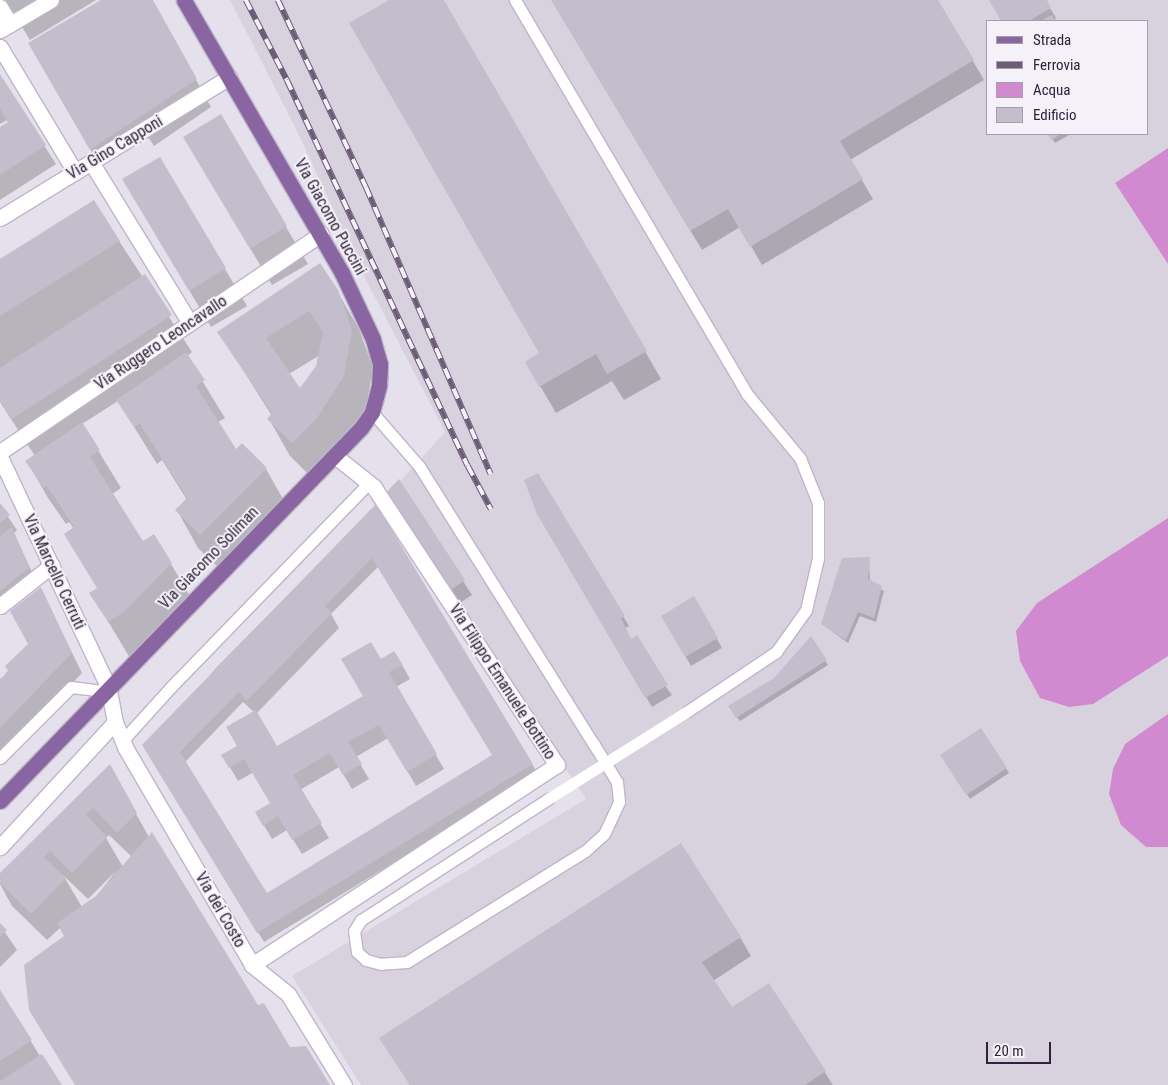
<!DOCTYPE html>
<style>
body{margin:0}
#map{position:relative;width:1168px;height:1085px;overflow:hidden;background:#e5e1ec;font-family:"Roboto Condensed",sans-serif}
div>[style]{position:absolute}
.built>*{inset:0;background:#d8d2df}
.water>*{inset:0;background:#d189d0}
.shadow>*{inset:0;background:#0003}
.building>*{inset:0;background:#c4bdcc}
.roads{filter:drop-shadow(1px 0 #c0b4cb) drop-shadow(-1px 0 #c0b4cb) drop-shadow(0 1px #c0b4cb) drop-shadow(0 -1px #c0b4cb)}
.lane>*{height:11px;margin:-5.5px;padding:0 5.5px;transform-origin:5.5px;border-radius:5.5px;background:#fff}
.street>*{height:15px;margin:-7.5px;padding:0 7.5px;transform-origin:7.5px;border-radius:7.5px;background:#fff}
.secondary>*{height:15px;margin:-7.5px;padding:0 7.5px;transform-origin:7.5px;border-radius:7.5px;background:#fff}
.primary>*{height:15px;margin:-7.5px;padding:0 7.5px;transform-origin:7.5px;border-radius:7.5px;background:#8966a1}
.rail>*{height:5.5px;margin-top:-2.75px;transform-origin:0;background:repeating-linear-gradient(90deg,#f4f2f8 0 11px,#6c5c78 0 22px);box-sizing:border-box;border-block:1px solid #6c5c78}
.lane-bridge>*{height:11px;margin:-5.5px;padding:0 5.5px;transform-origin:5.5px;border-radius:5.5px;background:#fff}
span{translate:-50% -50%;white-space:nowrap;text-align:center;line-height:1.15;-webkit-text-stroke:4px #f4f2f8;paint-order:stroke}
.street-label{font-size:16px;color:#31213c}
.legend{position:absolute;left:986px;top:20px;width:162px;height:115px;box-sizing:border-box;background:#f4f2f8;border:1px solid #a69ead;margin:0;padding:6px 9px;list-style:none;font-size:15px;color:#31213c}
.legend li{display:flex;align-items:center;gap:10px;height:25px}
.legend b{width:25px;border:1px solid #a69ead}
.scale{position:absolute;left:986px;top:1042px;width:65px;height:22px;box-sizing:border-box;border:2px solid #31213c;border-top:0;padding-left:6px;font-size:15px;line-height:18px;white-space:nowrap;color:#31213c;-webkit-text-stroke:4px #f4f2f8;paint-order:stroke}
</style>
<div id="map">
<div class="built">
<i style="clip-path:polygon(evenodd,230px 0,1168px 0,1168px 148px,1115px 183px,1168px 264px,1168px 1085px,361px 1085px,292px 976px,586px 799px,385px 498px,445px 432px,365px 278px,296px 129px,230px 0,987px 21px,1147px 21px,1147px 134px,987px 134px,987px 21px)"></i>
</div>
<div class="water">
<i style="clip-path:polygon(1168px 148px,1168px 264px,1115px 183px)"></i>
<i style="clip-path:polygon(1168px 518px,1168px 656px,1093px 704px,1069px 707px,1040px 698px,1020px 661px,1016px 631px,1037px 603px)"></i>
<i style="clip-path:polygon(1168px 714px,1168px 847px,1146px 847px,1121px 825px,1109px 794px,1113px 769px,1125px 744px)"></i>
</div>
<div class="shadow">
<i style="clip-path:polygon(6px 0,96px 0,30px 40px)"></i>
<i style="clip-path:polygon(103px 0,152px 0,211px 107px,154px 146px,143px 129px,96px 159px,30px 44px)"></i>
<i style="clip-path:polygon(392px 0,443px 0,661px 379px,624px 400px,612px 381px,556px 413px,526px 362px,541px 354px)"></i>
<i style="clip-path:polygon(552px 0,937px 0,984px 80px,850px 160px,873px 199px,762px 265px,740px 227px,702px 250px)"></i>
<i style="clip-path:polygon(989px 0,1045px 0,1056px 18px,1054px 21px,1002px 21px)"></i>
<i style="clip-path:polygon(0 76px,56px 164px,0 200px,0 129px,9px 123px,7px 120px,0 124px)"></i>
<i style="clip-path:polygon(220px 116px,308px 264px,272px 285px,206px 174px)"></i>
<i style="clip-path:polygon(1049px 134px,1071px 134px,1055px 143px)"></i>
<i style="clip-path:polygon(159px 158px,247px 306px,211px 327px,145px 216px)"></i>
<i style="clip-path:polygon(119px 241px,192px 352px,187px 356px,225px 418px,218px 422px,236px 451px,266px 469px,287px 506px,222px 571px,198px 548px,177px 510px,187px 500px,162px 460px,157px 464px,118px 401px,82px 424px,121px 488px,112px 494px,143px 543px,171px 564px,193px 601px,130px 658px,91px 593px,98px 589px,74px 529px,69px 522px,66px 524px,48px 498px,27px 461px,35px 456px,0 402px,0 260px)"></i>
<i style="clip-path:polygon(evenodd,337px 291px,359px 329px,373px 368px,365px 413px,314px 480px,290px 456px,269px 419px,272px 416px,219px 332px,337px 291px,320px 355px,317px 367px,300px 390px,289px 374px,320px 355px)"></i>
<i style="clip-path:polygon(538px 474px,629px 626px,625px 628px,631px 640px,672px 695px,652px 707px,538px 513px)"></i>
<i style="clip-path:polygon(399px 481px,472px 595px,455px 606px)"></i>
<i style="clip-path:polygon(0 505px,17px 530px,14px 533px,37px 583px,0 611px)"></i>
<i style="clip-path:polygon(evenodd,376px 506px,538px 774px,264px 942px,149px 755px,215px 669px,376px 506px,378px 567px,494px 756px,266px 895px,185px 762px,243px 702px,254px 712px,238px 746px,223px 755px,238px 781px,254px 772px,272px 803px,256px 812px,272px 839px,287px 830px,302px 854px,329px 838px,300px 790px,339px 767px,352px 789px,369px 779px,356px 757px,388px 738px,416px 786px,444px 769px,396px 687px,410px 679px,402px 665px,380px 660px,364px 696px,276px 748px,256px 714px,339px 628px,331px 614px,378px 567px)"></i>
<i style="clip-path:polygon(869px 559px,870px 582px,884px 591px,876px 622px,860px 616px,848px 643px,822px 624px)"></i>
<i style="clip-path:polygon(40px 588px,82px 673px,0 759px,0 681px,29px 644px)"></i>
<i style="clip-path:polygon(694px 598px,722px 648px,691px 666px,662px 616px)"></i>
<i style="clip-path:polygon(811px 638px,828px 665px,740px 721px,732px 711px,775px 679px)"></i>
<i style="clip-path:polygon(980px 730px,1009px 773px,970px 799px,944px 760px)"></i>
<i style="clip-path:polygon(evenodd,109px 766px,149px 837px,258px 1007px,289px 1048px,329px 1085px,76px 1085px,66px 936px,61px 927px,47px 940px,12px 906px,0 884px,0 875px,109px 766px,109px 835px,132px 857px,123px 867px,106px 838px,109px 835px,109px 766px,116px 871px,96px 897px,82px 907px,63px 875px,88px 899px,116px 871px)"></i>
<i style="clip-path:polygon(0 925px,17px 950px,0 967px)"></i>
<i style="clip-path:polygon(740px 937px,751px 956px,713px 981px,731px 1009px,769px 985px,833px 1085px,410px 1085px,380px 1038px)"></i>
<i style="clip-path:polygon(0 992px,40px 1056px,61px 1085px,0 1085px)"></i>
</div>
<div class="building">
<i style="clip-path:polygon(101px 0,153px 0,197px 79px,90px 150px,28px 43px)"></i>
<i style="clip-path:polygon(389px 0,444px 0,647px 351px,607px 374px,596px 354px,539px 387px,525px 362px,539px 353px,349px 23px)"></i>
<i style="clip-path:polygon(551px 0,938px 0,974px 60px,840px 141px,863px 179px,750px 247px,728px 209px,690px 231px)"></i>
<i style="clip-path:polygon(989px 0,1047px 0,1051px 8px,1029px 21px,1001px 21px)"></i>
<i style="clip-path:polygon(1052px 15px,1056px 21px,1040px 21px)"></i>
<i style="clip-path:polygon(0 74px,46px 145px,0 175px,0 127px,8px 122px,0 109px)"></i>
<i style="clip-path:polygon(221px 114px,287px 226px,250px 249px,183px 137px)"></i>
<i style="clip-path:polygon(1048px 134px,1061px 134px,1051px 140px)"></i>
<i style="clip-path:polygon(160px 157px,226px 268px,189px 291px,122px 179px)"></i>
<i style="clip-path:polygon(94px 200px,120px 241px,0 316px,0 259px)"></i>
<i style="clip-path:polygon(evenodd,320px 263px,338px 290px,352px 330px,344px 376px,317px 418px,292px 443px,267px 419px,272px 413px,217px 332px,320px 263px,309px 311px,323px 332px,316px 366px,300px 388px,266px 338px,309px 311px)"></i>
<i style="clip-path:polygon(145px 274px,172px 315px,12px 419px,0 401px,0 368px)"></i>
<i style="clip-path:polygon(186px 352px,205px 380px,196px 386px,236px 449px,242px 443px,267px 468px,200px 535px,175px 510px,187px 498px,140px 424px,134px 427px,116px 400px)"></i>
<i style="clip-path:polygon(82px 422px,100px 450px,90px 457px,143px 541px,154px 534px,172px 563px,124px 612px,108px 622px,89px 593px,97px 588px,64px 534px,74px 527px,47px 486px,44px 488px,25px 461px)"></i>
<i style="clip-path:polygon(538px 473px,625px 616px,621px 618px,631px 639px,637px 635px,668px 685px,645px 698px,537px 514px,524px 480px)"></i>
<i style="clip-path:polygon(399px 479px,465px 580px,446px 593px,382px 497px)"></i>
<i style="clip-path:polygon(0 503px,10px 515px,0 523px)"></i>
<i style="clip-path:polygon(evenodd,376px 504px,533px 764px,257px 933px,142px 745px,376px 504px,372px 558px,492px 755px,267px 893px,180px 752px,239px 692px,247px 701px,332px 613px,325px 606px,372px 558px)"></i>
<i style="clip-path:polygon(12px 527px,29px 568px,0 591px,0 536px)"></i>
<i style="clip-path:polygon(870px 557px,868px 579px,882px 586px,874px 618px,858px 612px,846px 640px,821px 624px,842px 558px)"></i>
<i style="clip-path:polygon(41px 587px,72px 653px,0 728px,0 679px,9px 672px,5px 666px,28px 644px,10px 611px)"></i>
<i style="clip-path:polygon(694px 596px,718px 638px,685px 657px,661px 616px)"></i>
<i style="clip-path:polygon(811px 636px,827px 660px,736px 718px,728px 706px,774px 678px)"></i>
<i style="clip-path:polygon(371px 642px,381px 659px,394px 651px,403px 665px,389px 672px,437px 754px,407px 772px,379px 725px,348px 742px,362px 764px,343px 775px,330px 753px,293px 775px,322px 823px,292px 840px,278px 816px,263px 826px,255px 812px,270px 803px,244px 759px,229px 768px,221px 755px,237px 746px,226px 727px,256px 710px,277px 746px,363px 696px,341px 659px)"></i>
<i style="clip-path:polygon(981px 728px,1007px 768px,966px 795px,940px 755px)"></i>
<i style="clip-path:polygon(110px 764px,137px 813px,117px 833px,93px 808px,86px 815px,107px 837px,72px 873px,50px 851px,44px 857px,66px 878px,31px 914px,0 883px,0 873px)"></i>
<i style="clip-path:polygon(152px 832px,258px 1005px,264px 1003px,290px 1047px,306px 1046px,330px 1085px,75px 1085px,29px 1010px,24px 965px,64px 936px,57px 923px,96px 896px)"></i>
<i style="clip-path:polygon(681px 843px,741px 937px,702px 962px,732px 1007px,769px 983px,826px 1071px,805px 1085px,410px 1085px,379px 1038px)"></i>
<i style="clip-path:polygon(0 923px,7px 930px,0 937px)"></i>
<i style="clip-path:polygon(0 990px,32px 1040px,0 1061px)"></i>
<i style="clip-path:polygon(42px 1054px,62px 1085px,0 1085px,0 1081px)"></i>
</div>
<div class="roads">
<div class="lane">
<i style="left:515px;top:0;width:457px;rotate:59.5deg"></i>
<i style="left:747px;top:394px;width:83px;rotate:50.4deg"></i>
<i style="left:800px;top:458px;width:48px;rotate:68.2deg"></i>
<i style="left:818px;top:503px;width:55px;rotate:90deg"></i>
<i style="left:818px;top:558px;width:53px;rotate:103deg"></i>
<i style="left:806px;top:610px;width:52px;rotate:125.5deg"></i>
<i style="left:776px;top:652px;width:106px;rotate:146.2deg"></i>
<i style="left:372px;top:412px;width:72px;rotate:49deg"></i>
<i style="left:419px;top:466px;width:327px;rotate:57.9deg"></i>
<i style="left:593px;top:743px;width:46px;rotate:58.4deg"></i>
<i style="left:617px;top:782px;width:20px;rotate:84deg"></i>
<i style="left:619px;top:802px;width:35px;rotate:115deg"></i>
<i style="left:604px;top:834px;width:25px;rotate:138deg"></i>
<i style="left:585px;top:851px;width:210px;rotate:148.1deg"></i>
<i style="left:407px;top:962px;width:26px;rotate:176deg"></i>
<i style="left:381px;top:964px;width:16px;rotate:-165deg"></i>
<i style="left:366px;top:960px;width:12px;rotate:-138deg"></i>
<i style="left:357px;top:952px;width:21px;rotate:-98deg"></i>
<i style="left:354px;top:931px;width:13px;rotate:-58deg"></i>
<i style="left:361px;top:920px;width:223px;rotate:-32.9deg"></i>
<i style="left:122px;top:741px;width:73px;rotate:-47.8deg"></i>
<i style="left:171px;top:687px;width:284px;rotate:-45.9deg"></i>
<i style="left:0;top:758px;width:100px;rotate:-45deg"></i>
<i style="left:71px;top:687px;width:32px;rotate:7deg"></i>
</div>
<div class="street">
<i style="left:0;top:7px;width:20px;rotate:60deg"></i>
<i style="left:0;top:30px;width:59px;rotate:-30.5deg"></i>
<i style="left:0;top:47px;width:146px;rotate:59deg"></i>
<i style="left:91px;top:162px;width:189px;rotate:58.4deg"></i>
<i style="left:0;top:218px;width:269px;rotate:-31.6deg"></i>
<i style="left:0;top:452px;width:388px;rotate:-34.2deg"></i>
<i style="left:0;top:606px;width:66px;rotate:-38.3deg"></i>
<i style="left:115px;top:722px;width:29px;rotate:68deg"></i>
<i style="left:126px;top:749px;width:250px;rotate:59.7deg"></i>
<i style="left:252px;top:965px;width:46px;rotate:38.9deg"></i>
<i style="left:288px;top:994px;width:107px;rotate:58.4deg"></i>
<i style="left:252px;top:965px;width:365px;rotate:-33.3deg"></i>
<i style="left:557px;top:765px;width:333px;rotate:-123.4deg"></i>
<i style="left:374px;top:487px;width:50px;rotate:-141.5deg"></i>
</div>
<div class="secondary">
<i style="left:0;top:457px;width:253px;rotate:64.8deg"></i>
<i style="left:108px;top:686px;width:37px;rotate:79deg"></i>
<i style="left:115px;top:722px;width:170px;rotate:132.6deg"></i>
</div>
<div class="primary">
<i style="left:0;top:801px;width:519px;rotate:-45.94deg"></i>
<i style="left:361px;top:428px;width:19px;rotate:-55deg"></i>
<i style="left:372px;top:412px;width:28px;rotate:-75deg"></i>
<i style="left:379px;top:385px;width:21px;rotate:-87deg"></i>
<i style="left:380px;top:364px;width:26px;rotate:-106deg"></i>
<i style="left:373px;top:339px;width:73px;rotate:-115.2deg"></i>
<i style="left:342px;top:273px;width:315px;rotate:-120.1deg"></i>
</div>
</div>
<div class="rail">
<i style="left:246px;top:0;width:90px;rotate:62.9deg"></i>
<i style="left:287px;top:80px;width:426px;rotate:64.9deg"></i>
<i style="left:468px;top:466px;width:49px;rotate:61.9deg"></i>
<i style="left:278px;top:0;width:207px;rotate:64.8deg"></i>
<i style="left:366px;top:187px;width:313px;rotate:66.5deg"></i>
</div>
<div class="lane-bridge">
<i style="left:548px;top:799px;width:165px;rotate:-32.2deg"></i>
</div>
<div class="street-label">
<span style="left:115px;top:148px;rotate:-31deg">Via Gino Capponi</span>
<span style="left:330px;top:217px;rotate:61deg">Via Giacomo Puccini</span>
<span style="left:161px;top:343px;rotate:-34deg">Via Ruggero Leoncavallo</span>
<span style="left:209px;top:558px;rotate:-46deg">Via Giacomo Soliman</span>
<span style="left:54px;top:572px;rotate:65deg">Via Marcello Cerruti</span>
<span style="left:502px;top:682px;rotate:57deg">Via Filippo Emanuele Bottino</span>
<span style="left:220px;top:910px;rotate:60deg">Via dei Costo</span>
</div>
<ul class="legend">
<li><b style="height:6px;background:#8966a1"></b>Strada</li>
<li><b style="height:6px;background:#6c5c78"></b>Ferrovia</li>
<li><b style="height:14px;background:#d189d0"></b>Acqua</li>
<li><b style="height:14px;background:#c4bdcc"></b>Edificio</li>
</ul>
<div class="scale">20 m</div>
</div>
